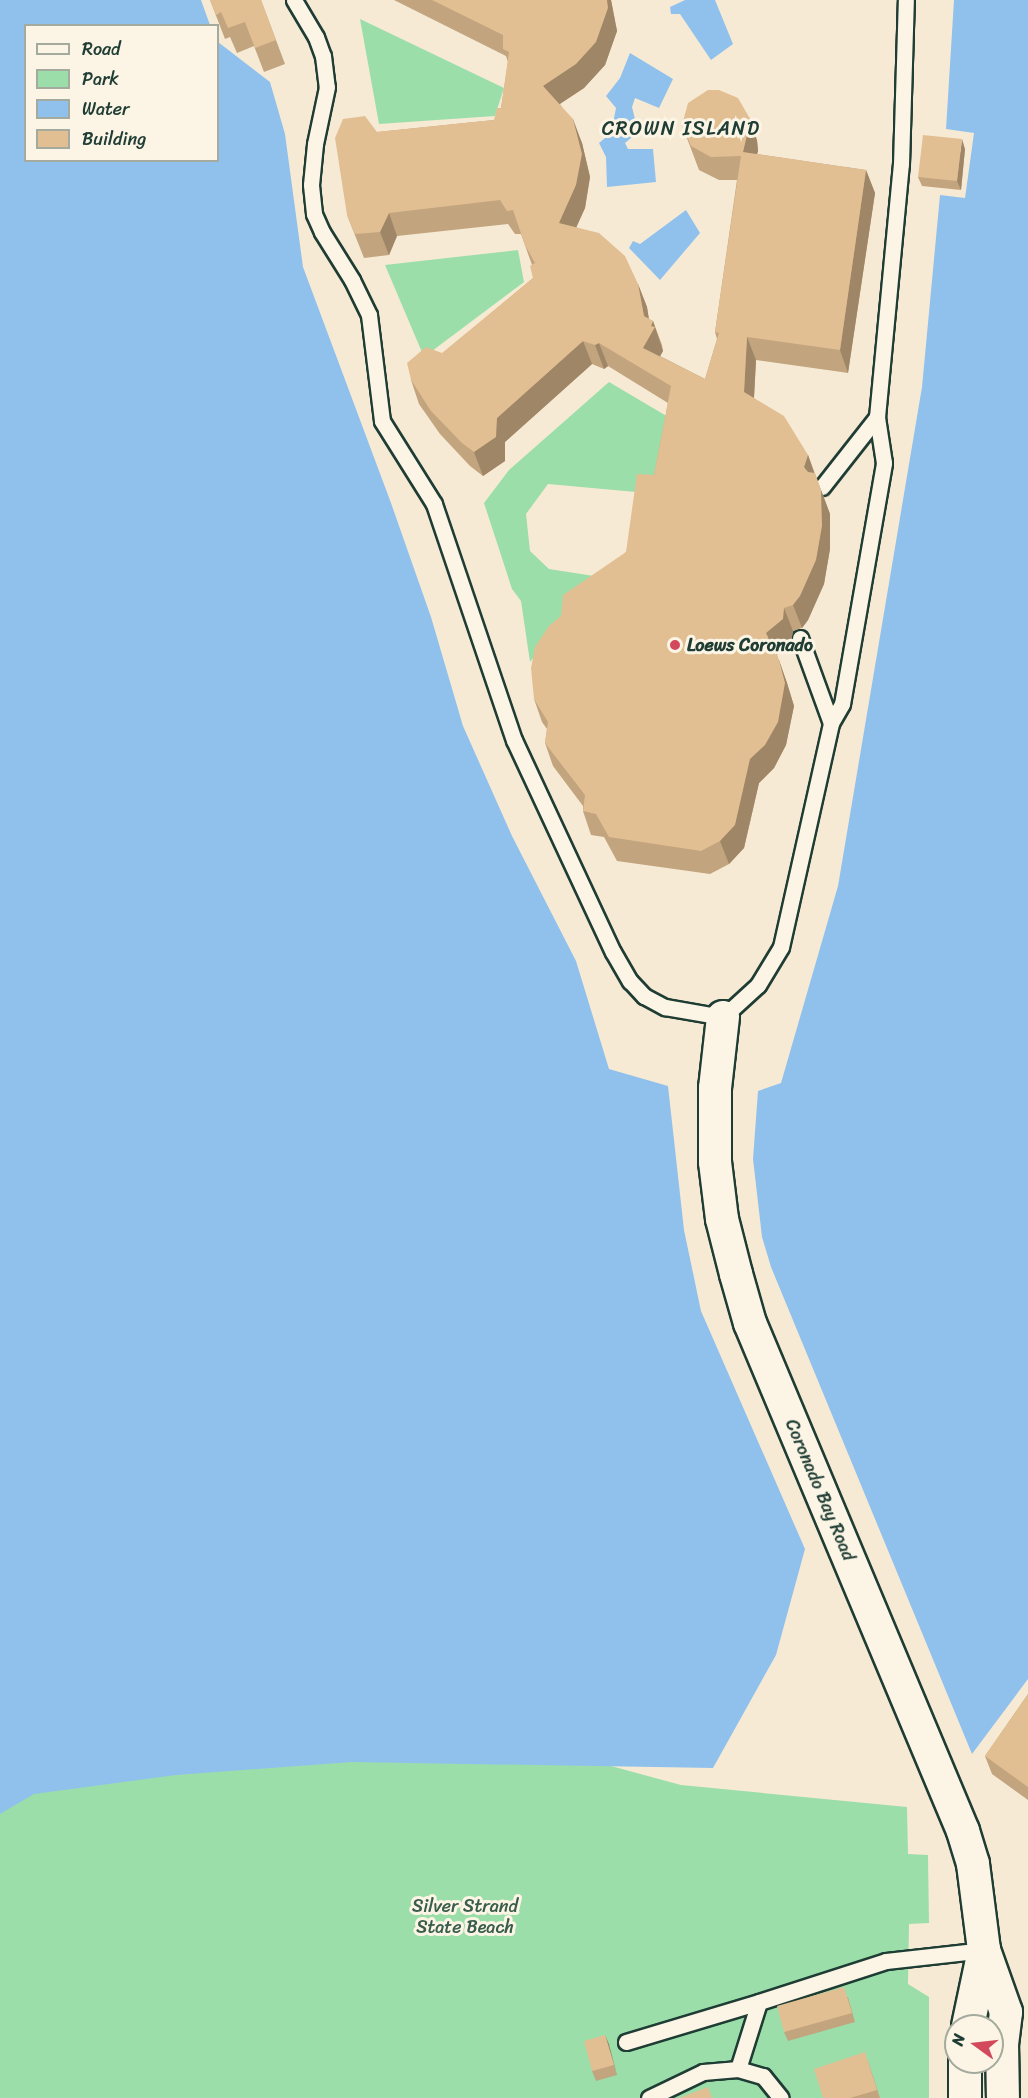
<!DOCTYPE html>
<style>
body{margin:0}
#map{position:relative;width:1028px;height:2098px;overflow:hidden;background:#f7ead5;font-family:Sriracha,sans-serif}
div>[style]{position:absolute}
.green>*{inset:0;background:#9bdeaa}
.water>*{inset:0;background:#90c1ec}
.roads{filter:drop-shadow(2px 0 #1f3d34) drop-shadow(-2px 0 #1f3d34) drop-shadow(0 2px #1f3d34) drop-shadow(0 -2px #1f3d34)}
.lane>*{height:15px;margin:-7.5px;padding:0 7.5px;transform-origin:7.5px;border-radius:7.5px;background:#fcf5e5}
.street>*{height:32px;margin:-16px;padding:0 16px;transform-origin:16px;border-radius:16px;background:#fcf5e5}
.wall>*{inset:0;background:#c2a47e}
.shaded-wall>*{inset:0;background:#9e8667}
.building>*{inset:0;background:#e2bf93}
.dots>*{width:16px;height:16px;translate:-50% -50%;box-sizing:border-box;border:3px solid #fcf5e5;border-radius:50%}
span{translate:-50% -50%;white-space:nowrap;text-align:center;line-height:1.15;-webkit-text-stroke:6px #fcf5e5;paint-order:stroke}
.poi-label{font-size:18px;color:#1f3d34;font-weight:700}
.left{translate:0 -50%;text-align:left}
.street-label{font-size:18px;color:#1f3d34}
.park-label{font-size:18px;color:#385d4c}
.neighbourhood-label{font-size:20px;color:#1f3d34;letter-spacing:1.5px}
.legend{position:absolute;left:24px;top:24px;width:195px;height:138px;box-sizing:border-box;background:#fcf5e5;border:2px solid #a4ab9e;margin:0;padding:8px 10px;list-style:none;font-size:18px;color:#1f3d34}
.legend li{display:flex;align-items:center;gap:12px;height:30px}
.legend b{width:30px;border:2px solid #a4ab9e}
.north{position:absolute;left:944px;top:2014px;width:60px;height:60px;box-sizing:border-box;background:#fcf5e5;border:2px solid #a4ab9e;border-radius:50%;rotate:285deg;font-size:16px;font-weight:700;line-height:24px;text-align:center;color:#1f3d34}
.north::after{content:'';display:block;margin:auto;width:21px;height:27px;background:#d1495b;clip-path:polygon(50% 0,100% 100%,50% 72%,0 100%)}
</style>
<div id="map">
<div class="green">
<i style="clip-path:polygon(360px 19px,504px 88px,495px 116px,379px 124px)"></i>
<i style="clip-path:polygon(518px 250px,524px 282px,424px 357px,385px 265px)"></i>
<i style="clip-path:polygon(609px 382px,675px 421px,658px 494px,548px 484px,526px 514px,530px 551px,549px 569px,594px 576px,530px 662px,521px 601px,512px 589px,484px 503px,509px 470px)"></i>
<i style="clip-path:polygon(504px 1737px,681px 1785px,907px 1807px,908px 1854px,928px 1855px,929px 1923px,909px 1924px,908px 1984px,929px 1997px,929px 2098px,0 2098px,0 1778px)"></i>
</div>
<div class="water">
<i style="clip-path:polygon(0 0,201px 0,210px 25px,26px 26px,26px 160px,218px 160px,218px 42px,270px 82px,285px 134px,303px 267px,391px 503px,431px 617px,463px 726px,512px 836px,576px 961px,609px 1069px,668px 1086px,684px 1230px,701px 1311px,805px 1549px,776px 1655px,713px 1768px,352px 1762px,176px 1775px,34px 1794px,0 1814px)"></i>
<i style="clip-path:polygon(685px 0,715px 0,733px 44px,711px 60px,680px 14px,671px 14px,670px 7px)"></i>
<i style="clip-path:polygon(954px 0,1028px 0,1028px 1679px,972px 1754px,771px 1267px,762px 1237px,753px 1159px,758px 1091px,781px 1083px,838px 886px,922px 387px,940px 195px,965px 198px,974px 133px,946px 129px)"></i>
<i style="clip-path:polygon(630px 53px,673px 79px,659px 108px,635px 98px,632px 107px,636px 123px,631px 138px,625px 143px,628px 149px,653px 149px,656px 182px,607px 187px,606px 157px,599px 143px,611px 133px,616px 108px,606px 96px,620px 78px)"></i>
<i style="clip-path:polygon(686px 210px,700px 233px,660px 280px,629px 248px,633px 241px,640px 244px)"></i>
</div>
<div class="roads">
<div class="lane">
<i style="left:294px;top:0;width:43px;rotate:59.3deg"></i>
<i style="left:316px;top:37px;width:20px;rotate:70deg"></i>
<i style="left:323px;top:56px;width:31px;rotate:83deg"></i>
<i style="left:327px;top:87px;width:58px;rotate:101.9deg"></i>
<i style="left:315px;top:144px;width:41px;rotate:95.6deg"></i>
<i style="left:311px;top:185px;width:29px;rotate:84deg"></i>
<i style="left:314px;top:214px;width:20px;rotate:66deg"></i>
<i style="left:322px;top:232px;width:57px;rotate:58deg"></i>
<i style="left:352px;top:280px;width:39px;rotate:64deg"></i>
<i style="left:369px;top:315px;width:107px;rotate:83deg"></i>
<i style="left:382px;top:421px;width:98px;rotate:57.9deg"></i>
<i style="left:434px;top:504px;width:249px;rotate:71.3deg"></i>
<i style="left:514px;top:740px;width:234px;rotate:65deg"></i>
<i style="left:613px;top:952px;width:34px;rotate:60deg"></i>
<i style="left:630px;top:981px;width:21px;rotate:47deg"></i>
<i style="left:644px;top:996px;width:24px;rotate:28deg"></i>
<i style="left:665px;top:1007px;width:59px;rotate:9.8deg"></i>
<i style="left:723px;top:1017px;width:47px;rotate:-42.4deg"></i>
<i style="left:758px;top:985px;width:44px;rotate:-58.8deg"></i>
<i style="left:781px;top:947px;width:230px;rotate:-77.4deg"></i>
<i style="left:831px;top:723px;width:22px;rotate:-60deg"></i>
<i style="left:842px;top:704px;width:245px;rotate:-80.1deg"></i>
<i style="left:884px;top:463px;width:47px;rotate:-98.7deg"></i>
<i style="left:877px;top:417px;width:254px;rotate:-84.6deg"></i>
<i style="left:901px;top:164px;width:164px;rotate:-88.3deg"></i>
<i style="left:822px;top:487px;width:89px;rotate:-51.8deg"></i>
<i style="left:800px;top:638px;width:90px;rotate:70deg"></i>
<i style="left:626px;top:2042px;width:139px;rotate:-16.7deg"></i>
<i style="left:738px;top:2069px;width:70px;rotate:-72.6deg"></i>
<i style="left:759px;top:2002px;width:133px;rotate:-17.9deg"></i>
<i style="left:886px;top:1961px;width:99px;rotate:-6.4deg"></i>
<i style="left:649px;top:2098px;width:60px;rotate:-25.7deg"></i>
<i style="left:703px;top:2072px;width:35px;rotate:-5deg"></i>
<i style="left:738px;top:2069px;width:26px;rotate:16deg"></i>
<i style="left:763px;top:2076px;width:28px;rotate:51deg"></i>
</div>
<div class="street">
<i style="left:723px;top:1017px;width:71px;rotate:96.4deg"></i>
<i style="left:715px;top:1088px;width:74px;rotate:90deg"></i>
<i style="left:715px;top:1162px;width:57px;rotate:83deg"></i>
<i style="left:722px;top:1219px;width:57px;rotate:75.7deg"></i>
<i style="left:736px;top:1274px;width:51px;rotate:74.1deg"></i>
<i style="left:750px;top:1323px;width:551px;rotate:67.25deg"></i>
<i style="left:963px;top:1831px;width:34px;rotate:73deg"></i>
<i style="left:973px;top:1864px;width:87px;rotate:82.7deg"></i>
<i style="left:984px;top:1950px;width:66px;rotate:70.5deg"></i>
<i style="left:1006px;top:2012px;width:31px;rotate:97deg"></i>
<i style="left:1002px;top:2043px;width:55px;rotate:89deg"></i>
<i style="left:968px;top:2026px;width:78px;rotate:-78.1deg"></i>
<i style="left:965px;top:2098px;width:36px;rotate:-90deg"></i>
</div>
</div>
<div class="wall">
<i style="clip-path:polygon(210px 0,261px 0,285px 64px,264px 72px,254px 46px,237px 53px,230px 37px,225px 39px)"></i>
<i style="clip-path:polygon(394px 0,611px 0,617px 31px,605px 65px,584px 88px,560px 104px,582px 143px,590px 177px,585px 208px,576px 227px,638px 284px,647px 307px,649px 319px,653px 321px,662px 345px,663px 351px,660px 356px,705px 379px,717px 339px,715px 332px,737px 180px,719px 180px,699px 170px,682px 125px,757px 140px,758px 151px,757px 154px,866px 170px,875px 193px,848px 373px,756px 360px,754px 398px,808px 455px,830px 514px,830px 549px,824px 584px,808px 620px,802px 628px,793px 631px,791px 642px,777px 655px,787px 683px,794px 706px,786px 745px,774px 768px,759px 783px,744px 848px,729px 864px,710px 874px,617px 861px,604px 837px,591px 835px,583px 811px,583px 806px,553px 766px,545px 743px,547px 729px,542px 722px,534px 699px,561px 616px,626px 552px,654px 475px,668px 403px,608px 366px,604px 369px,592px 364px,505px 442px,505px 461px,483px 476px,470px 466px,440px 434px,419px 404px,411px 380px,533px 278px,532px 265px,521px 234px,515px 234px,508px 224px,397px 236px,389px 255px,364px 258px,347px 215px,377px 132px,494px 120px,501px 108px,508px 62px,506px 56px)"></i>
<i style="clip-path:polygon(965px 149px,961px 190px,922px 186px,918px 177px)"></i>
<i style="clip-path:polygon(1028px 1694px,1028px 1800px,992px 1774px,985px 1756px)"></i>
<i style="clip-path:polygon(848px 1997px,855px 2022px,788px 2041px,784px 2032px)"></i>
<i style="clip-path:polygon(605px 2035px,617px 2075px,596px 2081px,592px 2071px)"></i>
<i style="clip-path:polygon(868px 2061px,880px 2098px,823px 2098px)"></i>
</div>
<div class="shaded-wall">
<i style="clip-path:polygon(607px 0,611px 0,617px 31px,605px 65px,584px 88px,552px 109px,543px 86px)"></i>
<i style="clip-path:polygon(749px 117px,757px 140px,758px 151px,751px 175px,743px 152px)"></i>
<i style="clip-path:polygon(573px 119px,582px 143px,590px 177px,585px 208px,568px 246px,559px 223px)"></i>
<i style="clip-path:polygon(962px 139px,965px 149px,961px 190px,957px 181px)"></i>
<i style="clip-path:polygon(866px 170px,875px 193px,848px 373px,840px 350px)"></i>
<i style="clip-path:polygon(389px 213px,397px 236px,389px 255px,380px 232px)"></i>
<i style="clip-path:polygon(638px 284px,647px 307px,651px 334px,651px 326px,653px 321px,663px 351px,652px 371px,643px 348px,644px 316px)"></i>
<i style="clip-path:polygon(747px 337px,756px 360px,753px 416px,744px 392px)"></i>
<i style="clip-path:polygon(583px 341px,592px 364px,505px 442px,505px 461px,483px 476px,474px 452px,497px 418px)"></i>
<i style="clip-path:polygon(599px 343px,608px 366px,604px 369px,595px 345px)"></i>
<i style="clip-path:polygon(808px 455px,816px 478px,813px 490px,804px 467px)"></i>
<i style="clip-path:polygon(821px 490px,830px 514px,830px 549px,824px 584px,808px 620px,802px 628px,793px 605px)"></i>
<i style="clip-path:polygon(784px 608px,793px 631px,791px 642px,774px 657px,766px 633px)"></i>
<i style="clip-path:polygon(779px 660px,787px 683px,794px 706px,786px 745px,774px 768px,759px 783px,744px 848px,729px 864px,720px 841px,750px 759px)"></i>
<i style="clip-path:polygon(605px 2035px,609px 2044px,617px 2075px)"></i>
</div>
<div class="building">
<i style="clip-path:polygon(210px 0,261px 0,276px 40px,255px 48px,245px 22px,228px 28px,221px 12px,216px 15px)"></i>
<i style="clip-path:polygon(432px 0,607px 0,608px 8px,596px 42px,576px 64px,543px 86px,573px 119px,582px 154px,576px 185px,559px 223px,599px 233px,625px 256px,638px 284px,644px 316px,653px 321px,651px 326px,655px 327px,643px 348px,705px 379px,719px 333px,715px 332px,741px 156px,711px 157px,691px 146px,682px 125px,688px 103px,708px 90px,719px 90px,738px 98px,749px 117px,749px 127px,743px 152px,866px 170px,840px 350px,747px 337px,744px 392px,784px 416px,808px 455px,804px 467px,808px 472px,815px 473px,821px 490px,822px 526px,816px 560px,800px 596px,793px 605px,784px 608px,783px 619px,766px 633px,779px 660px,785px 683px,778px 722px,765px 745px,750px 759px,735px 825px,720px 841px,701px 851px,609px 837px,596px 814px,583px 811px,585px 795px,545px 743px,548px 722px,534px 699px,531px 668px,535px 647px,549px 626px,561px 616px,563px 595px,626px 552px,637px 474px,654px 475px,671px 386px,599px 343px,595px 345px,583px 341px,497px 418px,496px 437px,474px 452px,462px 443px,431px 411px,411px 380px,407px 363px,426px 347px,442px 353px,533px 278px,530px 266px,535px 263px,525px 245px,513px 210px,507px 211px,500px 200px,389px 213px,380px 232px,355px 234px,347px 215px,335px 138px,343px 119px,365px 116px,377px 132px,494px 120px,497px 108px,501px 108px,509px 52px,503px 49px,503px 35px)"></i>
<i style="clip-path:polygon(923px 135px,962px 139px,957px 181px,918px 177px)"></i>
<i style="clip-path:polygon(1028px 1694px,1028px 1787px,985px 1756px)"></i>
<i style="clip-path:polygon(844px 1987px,852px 2013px,784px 2032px,777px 2006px)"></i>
<i style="clip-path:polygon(605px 2035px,614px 2065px,592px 2071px,584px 2041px)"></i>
<i style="clip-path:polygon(865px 2052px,877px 2090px,850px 2098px,823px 2098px,814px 2069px)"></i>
<i style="clip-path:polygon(708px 2087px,712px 2098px,679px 2098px)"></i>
</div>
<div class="dots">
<i style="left:675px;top:645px;background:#d1495b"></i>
</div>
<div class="poi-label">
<span class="left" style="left:687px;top:645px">Loews Coronado</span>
</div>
<div class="street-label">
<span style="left:820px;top:1490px;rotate:67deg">Coronado Bay Road</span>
</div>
<div class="park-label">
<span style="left:465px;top:1917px">Silver Strand<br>State Beach</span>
</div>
<div class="neighbourhood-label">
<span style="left:681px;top:128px">CROWN ISLAND</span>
</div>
<ul class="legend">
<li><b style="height:8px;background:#fcf5e5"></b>Road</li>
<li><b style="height:16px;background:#9bdeaa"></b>Park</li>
<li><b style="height:16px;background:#90c1ec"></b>Water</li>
<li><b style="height:16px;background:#e2bf93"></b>Building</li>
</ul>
<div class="north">N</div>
</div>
